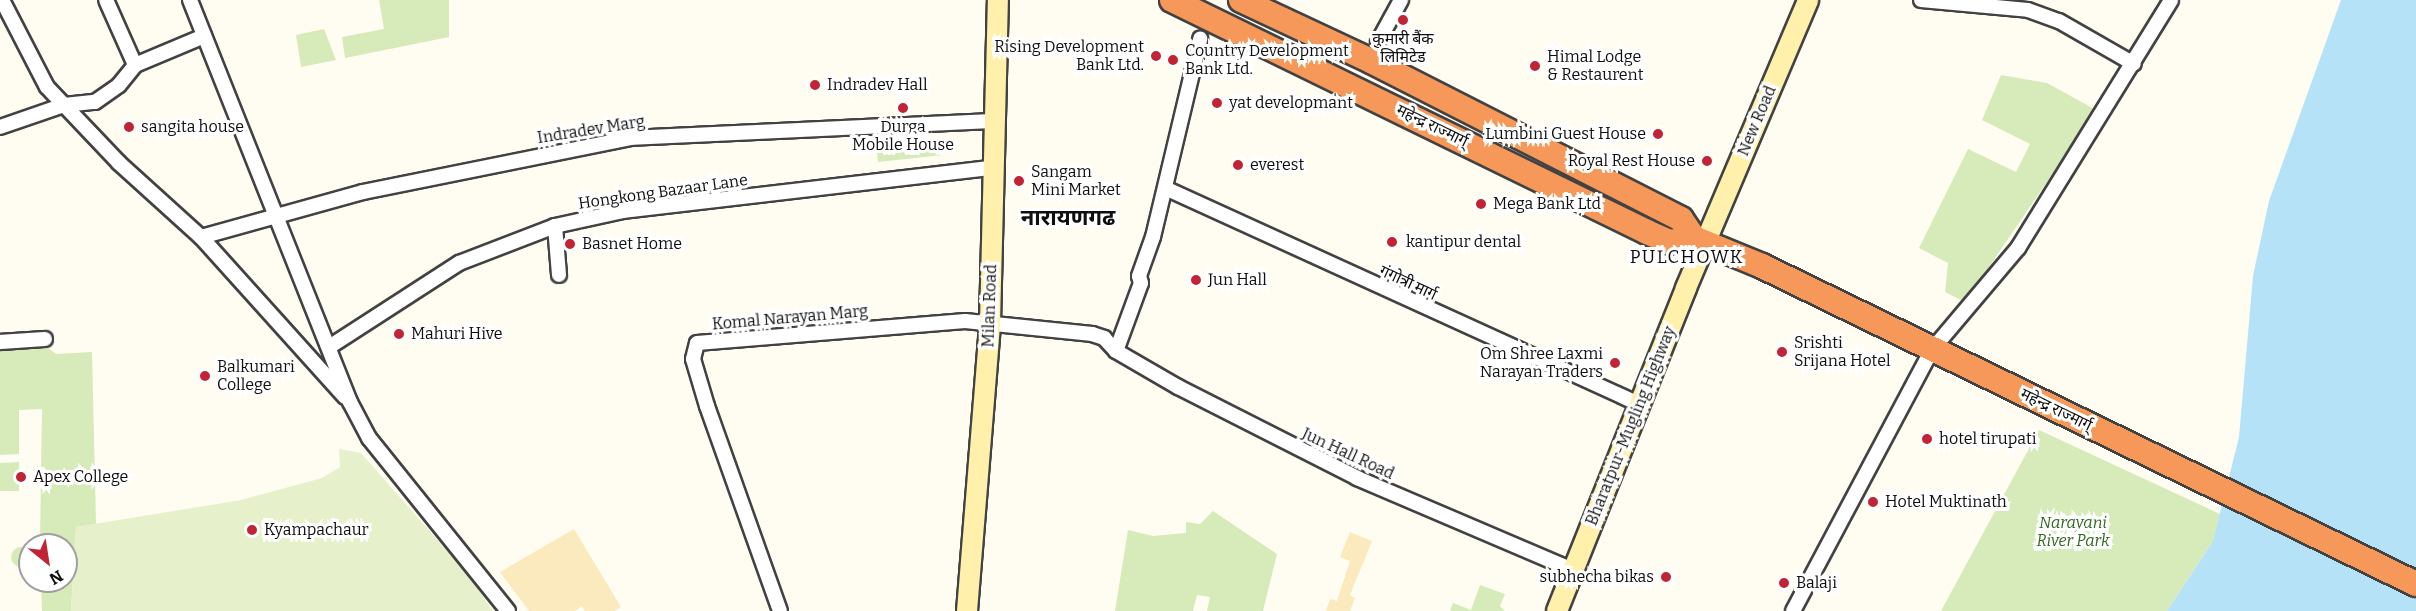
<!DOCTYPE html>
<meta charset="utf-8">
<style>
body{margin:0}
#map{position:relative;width:2416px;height:611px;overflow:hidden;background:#fffcf1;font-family:Bitter,"Noto Sans Devanagari",serif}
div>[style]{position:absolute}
.green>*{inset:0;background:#d6eaba}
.round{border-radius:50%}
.sand>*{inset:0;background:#fbeabd}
.pitch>*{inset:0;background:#e6f1cc}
.water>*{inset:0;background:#b6e2f7}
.roads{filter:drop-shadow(2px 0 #424242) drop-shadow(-2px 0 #424242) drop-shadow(0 2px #424242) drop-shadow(0 -2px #424242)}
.street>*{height:14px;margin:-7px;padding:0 7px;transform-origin:7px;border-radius:7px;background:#fff}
.secondary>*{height:20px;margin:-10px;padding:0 10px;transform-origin:10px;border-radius:10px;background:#fff1ac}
.highway>*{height:24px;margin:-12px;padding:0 12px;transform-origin:12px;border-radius:12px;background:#f59859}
.dots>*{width:16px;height:16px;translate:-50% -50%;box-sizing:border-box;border:3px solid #fff;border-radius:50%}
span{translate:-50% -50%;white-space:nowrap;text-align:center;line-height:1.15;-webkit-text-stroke:6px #fff;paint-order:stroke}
.poi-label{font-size:16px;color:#0f0f0f}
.right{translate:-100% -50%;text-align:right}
.left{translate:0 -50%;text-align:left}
.street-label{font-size:16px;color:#0f0f0f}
.park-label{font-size:16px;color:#31681e;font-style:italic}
.neighbourhood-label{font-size:18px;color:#0f0f0f;letter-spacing:1.5px}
.district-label{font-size:22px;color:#0f0f0f;font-weight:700}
.north{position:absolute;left:18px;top:533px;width:60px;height:60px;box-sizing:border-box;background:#fff;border:2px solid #9f9f9f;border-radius:50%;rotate:150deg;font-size:16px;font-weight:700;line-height:24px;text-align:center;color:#0f0f0f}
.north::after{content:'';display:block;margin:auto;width:21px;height:27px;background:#c12535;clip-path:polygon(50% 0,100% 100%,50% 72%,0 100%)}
</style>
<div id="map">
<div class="green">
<i style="clip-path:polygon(379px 0,449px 0,449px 37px,345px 58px,342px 37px,384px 29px)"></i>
<i style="clip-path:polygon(324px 29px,336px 60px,301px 67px,296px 35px)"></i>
<i style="clip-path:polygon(2001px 75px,2047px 83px,2096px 110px,1965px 302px,1945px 292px,1948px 263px,1919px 248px,1968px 149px,2016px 172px,2030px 144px,1982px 120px)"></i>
<i style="clip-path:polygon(942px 140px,943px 155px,878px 162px,876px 143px)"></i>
<i style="clip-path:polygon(43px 344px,56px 354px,92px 352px,96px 524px,76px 527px,71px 611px,42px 611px,41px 581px,66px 581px,66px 545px,40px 545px,42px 409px,19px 410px,19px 454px,0 455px,0 346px)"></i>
<i style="clip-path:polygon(2039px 430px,2220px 514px,2213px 541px,2167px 611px,1941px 611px)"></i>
<i style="clip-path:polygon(19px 462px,19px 491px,0 491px,0 463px)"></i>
<i style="clip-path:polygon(1213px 511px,1277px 554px,1263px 611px,1207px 611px,1210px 597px,1197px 595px,1193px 611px,1115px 611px,1128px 530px,1153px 536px,1186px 533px,1186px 522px,1200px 524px)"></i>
<i class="round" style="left:11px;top:547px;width:20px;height:20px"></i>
<i style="clip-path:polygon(1480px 585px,1505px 594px,1500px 606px,1505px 611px,1450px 611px,1453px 603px,1471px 610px)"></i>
</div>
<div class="sand">
<i style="clip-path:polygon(574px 529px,621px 607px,614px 611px,585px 611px,582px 606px,575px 611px,529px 611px,500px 572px)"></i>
<i style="clip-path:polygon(1350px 532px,1372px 541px,1350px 595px,1355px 598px,1350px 611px,1326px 611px,1330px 599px,1337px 601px,1350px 561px,1340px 557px)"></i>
</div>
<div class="pitch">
<i style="clip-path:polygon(339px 449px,361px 453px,469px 576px,493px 611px,71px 611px,76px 527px,241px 500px,322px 478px,340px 467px)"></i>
</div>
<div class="water">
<i style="clip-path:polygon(2341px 0,2416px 0,2416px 611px,2167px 611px,2213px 541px,2239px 437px,2253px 276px,2269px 201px)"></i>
</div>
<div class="roads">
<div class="street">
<i style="left:2px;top:0;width:98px;rotate:62.7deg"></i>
<i style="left:47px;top:87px;width:105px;rotate:46.5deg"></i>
<i style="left:119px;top:163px;width:110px;rotate:42.1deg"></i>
<i style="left:201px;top:237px;width:215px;rotate:48deg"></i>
<i style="left:190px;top:0;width:433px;rotate:68.3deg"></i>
<i style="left:350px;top:402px;width:41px;rotate:62.2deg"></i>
<i style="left:369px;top:438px;width:222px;rotate:51.2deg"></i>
<i style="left:1921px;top:0;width:107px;rotate:5.3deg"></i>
<i style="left:2028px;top:10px;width:33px;rotate:20deg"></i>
<i style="left:2059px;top:21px;width:86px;rotate:29.8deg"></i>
<i style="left:1378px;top:42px;width:48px;rotate:-61.3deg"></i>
<i style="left:135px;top:65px;width:75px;rotate:-22.8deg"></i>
<i style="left:0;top:127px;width:68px;rotate:-19deg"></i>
<i style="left:64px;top:105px;width:31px;rotate:-6deg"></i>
<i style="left:95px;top:102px;width:29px;rotate:-35deg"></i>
<i style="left:119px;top:85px;width:26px;rotate:-51deg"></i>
<i style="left:135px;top:65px;width:71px;rotate:-114deg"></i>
<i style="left:1165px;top:188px;width:521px;rotate:24.5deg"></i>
<i style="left:555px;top:226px;width:49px;rotate:85.3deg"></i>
<i style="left:201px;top:237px;width:168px;rotate:-15.5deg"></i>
<i style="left:363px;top:192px;width:272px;rotate:-11.4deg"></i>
<i style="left:630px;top:138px;width:366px;rotate:-2.7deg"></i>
<i style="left:0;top:342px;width:45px;rotate:-3.8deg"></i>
<i style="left:329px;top:347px;width:155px;rotate:-32.9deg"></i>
<i style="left:459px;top:263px;width:103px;rotate:-21.1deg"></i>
<i style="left:555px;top:226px;width:70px;rotate:-12.4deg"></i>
<i style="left:623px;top:211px;width:375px;rotate:-6.7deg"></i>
<i style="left:1116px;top:351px;width:72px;rotate:-69.8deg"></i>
<i style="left:1141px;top:283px;width:7px;rotate:-106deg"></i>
<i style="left:1139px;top:276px;width:41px;rotate:-70.3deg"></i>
<i style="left:1153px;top:237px;width:204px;rotate:-76.6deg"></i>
<i style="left:780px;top:611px;width:218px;rotate:-109.6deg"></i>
<i style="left:707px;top:406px;width:49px;rotate:-106.6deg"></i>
<i style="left:693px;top:359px;width:16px;rotate:-76deg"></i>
<i style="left:697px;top:343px;width:269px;rotate:-4.7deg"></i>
<i style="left:965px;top:321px;width:128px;rotate:5.8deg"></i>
<i style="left:1092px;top:334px;width:13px;rotate:18deg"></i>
<i style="left:1104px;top:338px;width:18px;rotate:47deg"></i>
<i style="left:1116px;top:351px;width:72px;rotate:30.1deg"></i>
<i style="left:1178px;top:387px;width:201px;rotate:26.9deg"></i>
<i style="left:1357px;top:478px;width:235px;rotate:23.1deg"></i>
<i style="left:1793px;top:611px;width:294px;rotate:-62deg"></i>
<i style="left:1931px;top:351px;width:135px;rotate:-49.8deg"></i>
<i style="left:2018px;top:248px;width:291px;rotate:-58.3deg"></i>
</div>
<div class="secondary">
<i style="left:967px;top:611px;width:289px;rotate:-85.4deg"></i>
<i style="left:990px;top:323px;width:323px;rotate:-88.6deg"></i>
<i style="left:1557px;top:611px;width:348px;rotate:-68.2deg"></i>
<i style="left:1686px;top:288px;width:313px;rotate:-67deg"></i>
</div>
<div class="highway">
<i style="left:1172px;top:0;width:529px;rotate:26.03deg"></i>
<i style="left:1647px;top:232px;width:24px;rotate:24deg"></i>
<i style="left:1669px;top:242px;width:25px;rotate:-9deg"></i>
<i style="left:1694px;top:238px;width:74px;rotate:22.4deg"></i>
<i style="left:1762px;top:266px;width:727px;rotate:25.93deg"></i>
<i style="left:1241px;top:0;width:144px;rotate:25.1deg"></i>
<i style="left:1371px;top:61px;width:348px;rotate:27deg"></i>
<i style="left:1681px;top:219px;width:23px;rotate:56deg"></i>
</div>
</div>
<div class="dots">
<i style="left:1403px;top:20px;background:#c12535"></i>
<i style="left:1156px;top:56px;background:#c12535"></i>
<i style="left:1173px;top:60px;background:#c12535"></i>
<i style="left:1535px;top:66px;background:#c12535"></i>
<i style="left:815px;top:85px;background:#c12535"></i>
<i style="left:1217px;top:103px;background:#c12535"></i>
<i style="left:903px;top:108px;background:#c12535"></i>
<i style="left:129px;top:127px;background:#c12535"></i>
<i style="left:1658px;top:134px;background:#c12535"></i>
<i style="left:1707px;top:161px;background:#c12535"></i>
<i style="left:1238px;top:165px;background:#c12535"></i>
<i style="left:1019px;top:181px;background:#c12535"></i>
<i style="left:1481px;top:204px;background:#c12535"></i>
<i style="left:1392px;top:242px;background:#c12535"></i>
<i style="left:570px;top:244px;background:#c12535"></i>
<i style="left:1196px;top:280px;background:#c12535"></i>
<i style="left:399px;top:334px;background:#c12535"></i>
<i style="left:1782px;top:352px;background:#c12535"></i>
<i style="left:1615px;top:363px;background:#c12535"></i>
<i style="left:205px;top:376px;background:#c12535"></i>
<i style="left:1927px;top:439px;background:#c12535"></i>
<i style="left:21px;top:477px;background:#c12535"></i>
<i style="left:1873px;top:502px;background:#c12535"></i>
<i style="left:252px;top:530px;background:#c12535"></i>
<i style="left:1666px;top:577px;background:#c12535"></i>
<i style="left:1784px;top:583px;background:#c12535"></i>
</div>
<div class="poi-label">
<span style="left:1403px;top:48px">कुमारी बैंक<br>लिमिटेड</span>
<span class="right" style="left:1144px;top:56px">Rising Development<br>Bank Ltd.</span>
<span class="left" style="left:1185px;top:60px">Country Development<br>Bank Ltd.</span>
<span class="left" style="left:1547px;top:66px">Himal Lodge<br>&amp; Restaurent</span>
<span class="left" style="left:827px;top:85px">Indradev Hall</span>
<span class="left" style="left:1229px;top:103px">yat developmant</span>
<span class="left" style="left:141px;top:127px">sangita house</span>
<span style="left:903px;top:136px">Durga<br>Mobile House</span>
<span class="right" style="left:1646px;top:134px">Lumbini Guest House</span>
<span class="right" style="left:1695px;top:161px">Royal Rest House</span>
<span class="left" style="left:1250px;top:165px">everest</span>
<span class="left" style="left:1031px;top:181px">Sangam<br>Mini Market</span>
<span class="left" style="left:1493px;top:204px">Mega Bank Ltd</span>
<span class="left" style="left:1406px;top:242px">kantipur dental</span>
<span class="left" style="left:582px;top:244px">Basnet Home</span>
<span class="left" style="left:1208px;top:280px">Jun Hall</span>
<span class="left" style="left:411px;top:334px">Mahuri Hive</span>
<span class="left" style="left:1794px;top:352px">Srishti<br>Srijana Hotel</span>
<span class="right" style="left:1603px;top:363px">Om Shree Laxmi<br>Narayan Traders</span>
<span class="left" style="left:217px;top:376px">Balkumari<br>College</span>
<span class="left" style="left:1939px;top:439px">hotel tirupati</span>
<span class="left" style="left:33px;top:477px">Apex College</span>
<span class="left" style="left:1885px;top:502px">Hotel Muktinath</span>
<span class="left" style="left:264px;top:530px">Kyampachaur</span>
<span class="right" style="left:1654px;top:577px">subhecha bikas</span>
<span class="left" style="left:1796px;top:583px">Balaji</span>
</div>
<div class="street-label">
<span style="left:1757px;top:121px;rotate:-67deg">New Road</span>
<span style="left:1432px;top:126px;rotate:26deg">महेन्द्र राज्मार्ग्</span>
<span style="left:591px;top:130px;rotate:-9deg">Indradev Marg</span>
<span style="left:663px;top:192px;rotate:-8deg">Hongkong Bazaar Lane</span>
<span style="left:1408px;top:283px;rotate:25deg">गंगोत्री मार्ग</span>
<span style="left:990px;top:306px;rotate:-88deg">Milan Road</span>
<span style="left:790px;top:318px;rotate:-5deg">Komal Narayan Marg</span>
<span style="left:2056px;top:410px;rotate:26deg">महेन्द्र राज्मार्ग्</span>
<span style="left:1631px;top:426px;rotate:-68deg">Bharatpur-Mugling Highway</span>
<span style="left:1348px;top:454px;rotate:25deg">Jun Hall Road</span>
</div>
<div class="park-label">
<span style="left:2073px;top:532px">Narayani<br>River Park</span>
</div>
<div class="neighbourhood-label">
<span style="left:1687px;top:257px">PULCHOWK</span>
</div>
<div class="district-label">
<span style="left:1068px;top:218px">नारायणगढ</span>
</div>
<div class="north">N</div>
</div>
